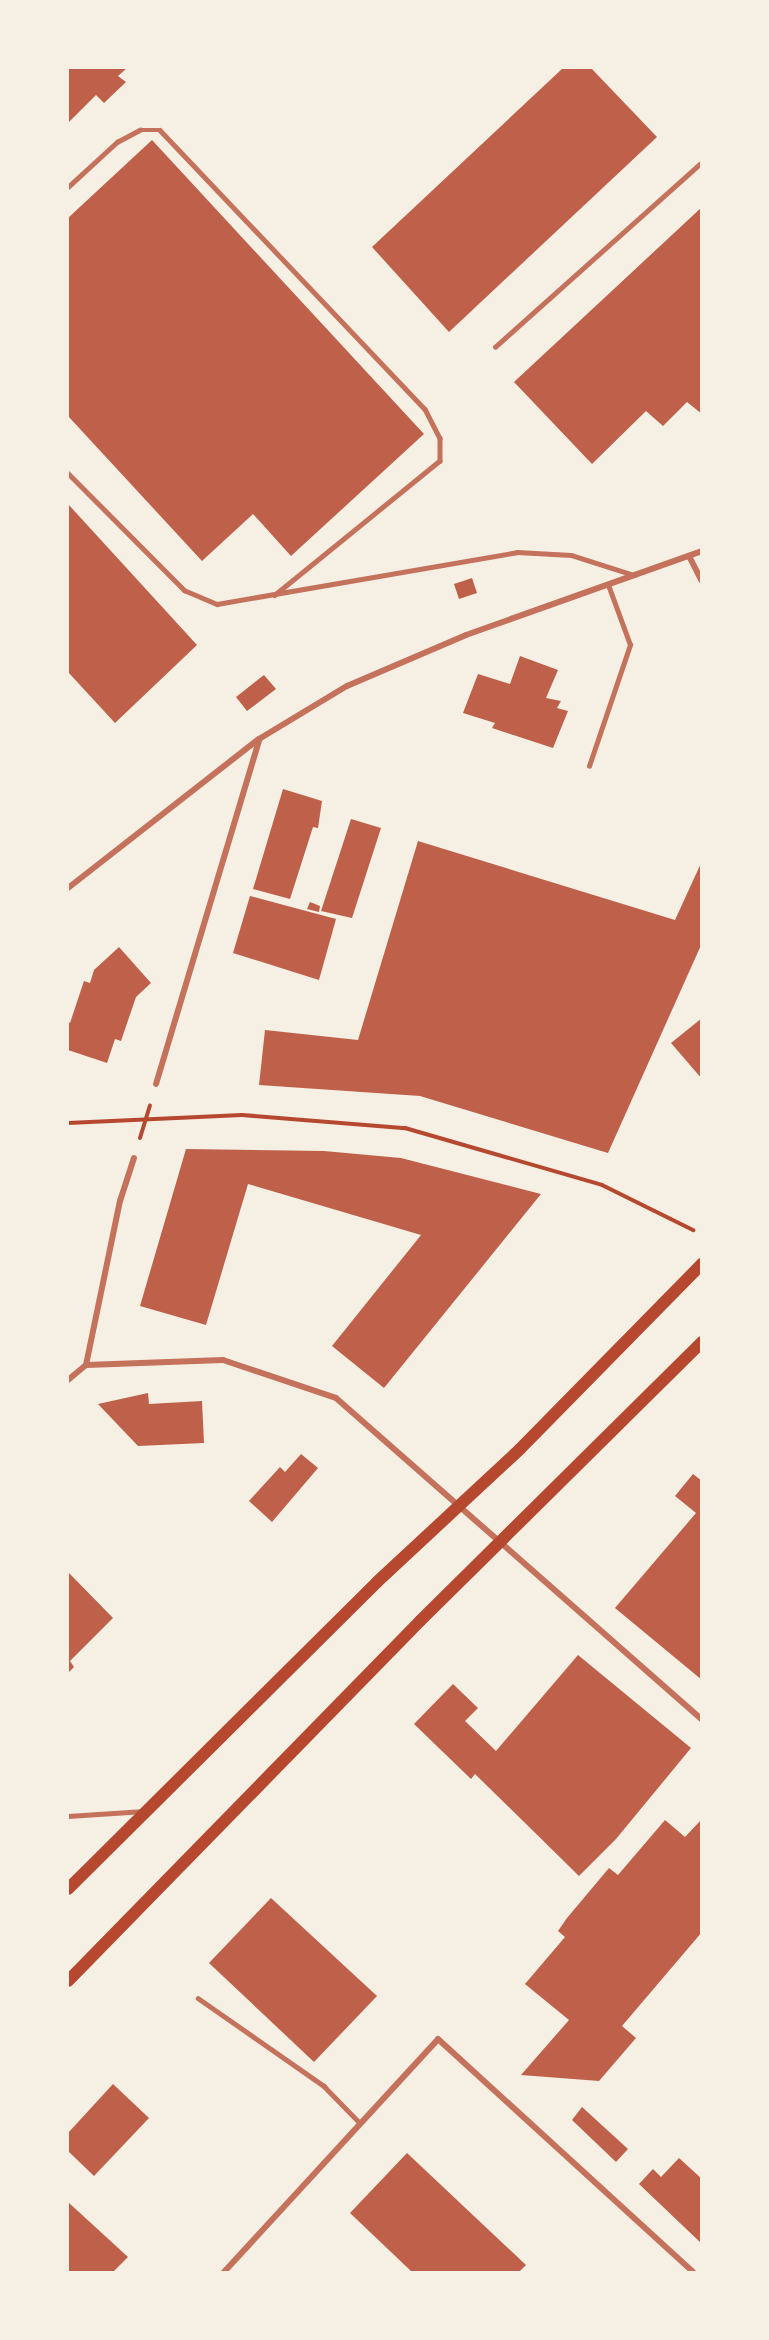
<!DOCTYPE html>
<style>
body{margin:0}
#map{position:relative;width:769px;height:2340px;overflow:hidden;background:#f6efe4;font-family:Manrope,sans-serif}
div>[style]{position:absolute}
.building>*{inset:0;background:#bf614a}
.path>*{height:4px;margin:-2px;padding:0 2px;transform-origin:2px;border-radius:2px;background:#b5482f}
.service>*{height:4.5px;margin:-2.25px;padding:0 2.25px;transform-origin:2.25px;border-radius:2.25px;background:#c5725c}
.minor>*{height:6px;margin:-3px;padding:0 3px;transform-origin:3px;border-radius:3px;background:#c5725c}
.secondary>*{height:12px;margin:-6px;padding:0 6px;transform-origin:6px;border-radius:6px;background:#b5482f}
span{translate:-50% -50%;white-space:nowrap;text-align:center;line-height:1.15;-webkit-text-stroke:6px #f6efe4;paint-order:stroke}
.frame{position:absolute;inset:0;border:69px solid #f6efe4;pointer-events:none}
</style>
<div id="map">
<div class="building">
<i style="clip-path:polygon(68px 68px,127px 68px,118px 76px,126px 82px,104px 103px,96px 95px,68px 123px)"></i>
<i style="clip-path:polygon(563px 68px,591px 68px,657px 137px,449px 332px,372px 247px)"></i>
<i style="clip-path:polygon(152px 140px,424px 434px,291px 556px,253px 514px,202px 561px,68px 416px,68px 218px)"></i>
<i style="clip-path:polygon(702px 207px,702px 414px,687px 402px,663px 426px,646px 411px,592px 464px,514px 382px)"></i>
<i style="clip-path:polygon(68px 504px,197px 645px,115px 723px,68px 672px)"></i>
<i style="clip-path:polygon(472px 578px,477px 593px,459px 599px,454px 584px)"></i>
<i style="clip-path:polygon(520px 656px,558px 670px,546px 698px,561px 701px,557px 708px,568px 711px,553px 748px,492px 728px,495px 723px,463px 713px,478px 674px,510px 684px)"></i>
<i style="clip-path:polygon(264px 675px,276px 689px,247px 711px,236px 697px)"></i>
<i style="clip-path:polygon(283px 789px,322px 801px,318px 828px,313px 827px,290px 899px,253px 889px)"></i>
<i style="clip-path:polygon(351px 819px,381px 828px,352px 918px,321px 911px)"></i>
<i style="clip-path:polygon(418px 841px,675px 920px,702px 861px,702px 943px,608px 1153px,420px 1096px,259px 1085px,265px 1030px,358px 1040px)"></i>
<i style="clip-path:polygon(250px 896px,336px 919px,319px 980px,233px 953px)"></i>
<i style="clip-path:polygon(310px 902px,320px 906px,319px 912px,307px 909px)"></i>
<i style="clip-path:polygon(119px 947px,151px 983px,136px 997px,121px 1041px,115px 1039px,107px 1063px,68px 1050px,68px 1022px,70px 1023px,84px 981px,90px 983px,94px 970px)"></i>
<i style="clip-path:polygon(702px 1018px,702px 1079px,671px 1043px)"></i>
<i style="clip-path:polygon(186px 1149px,324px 1151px,401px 1158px,541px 1194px,384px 1388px,332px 1346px,421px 1235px,248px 1184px,206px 1325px,140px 1306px)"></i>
<i style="clip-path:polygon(148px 1393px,149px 1404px,202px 1401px,204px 1443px,138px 1446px,98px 1404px)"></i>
<i style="clip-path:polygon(301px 1454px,318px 1468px,272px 1522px,249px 1501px,280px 1467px,285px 1472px)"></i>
<i style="clip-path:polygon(693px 1474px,702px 1481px,702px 1680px,615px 1608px,696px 1513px,675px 1496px)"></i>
<i style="clip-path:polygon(68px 1572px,113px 1618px,70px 1661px,74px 1667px,68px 1673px)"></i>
<i style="clip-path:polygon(578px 1655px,691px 1748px,616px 1839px,579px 1876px,475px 1774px,471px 1779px,414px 1724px,453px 1684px,478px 1708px,465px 1721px,496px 1751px)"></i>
<i style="clip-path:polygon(702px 1819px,702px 1932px,622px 2026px,636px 2038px,599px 2081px,521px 2075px,569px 2020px,525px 1984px,565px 1937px,558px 1931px,567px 1918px,609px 1868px,618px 1875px,665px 1820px,685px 1837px)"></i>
<i style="clip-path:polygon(271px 1898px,377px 1996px,314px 2062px,209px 1963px)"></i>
<i style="clip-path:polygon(113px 2084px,149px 2118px,94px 2176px,68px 2151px,68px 2133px)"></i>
<i style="clip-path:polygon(582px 2107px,628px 2149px,616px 2162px,572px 2120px)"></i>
<i style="clip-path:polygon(407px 2153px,526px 2265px,519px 2272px,412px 2272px,350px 2213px)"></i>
<i style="clip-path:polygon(679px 2158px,702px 2179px,702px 2244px,639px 2184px,653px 2169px,661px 2177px)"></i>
<i style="clip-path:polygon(68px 2202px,128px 2257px,113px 2272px,68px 2272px)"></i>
</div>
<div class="path">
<i style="left:68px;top:1123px;width:174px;rotate:-2.6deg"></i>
<i style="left:242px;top:1115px;width:164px;rotate:4.6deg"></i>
<i style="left:405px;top:1128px;width:205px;rotate:16.1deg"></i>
<i style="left:602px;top:1185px;width:102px;rotate:26.3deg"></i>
<i style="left:140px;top:1138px;width:34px;rotate:-73deg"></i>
</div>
<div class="service">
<i style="left:68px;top:187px;width:67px;rotate:-42.6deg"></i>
<i style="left:117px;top:142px;width:26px;rotate:-28deg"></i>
<i style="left:140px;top:130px;width:20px"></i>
<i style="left:160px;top:130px;width:385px;rotate:46.5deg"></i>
<i style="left:425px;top:409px;width:33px;rotate:63deg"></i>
<i style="left:440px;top:438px;width:23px;rotate:90deg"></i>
<i style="left:440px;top:461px;width:213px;rotate:140.9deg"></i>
<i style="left:495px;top:347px;width:278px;rotate:-41.8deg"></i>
<i style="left:68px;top:473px;width:165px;rotate:45.2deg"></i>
<i style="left:184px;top:590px;width:36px;rotate:23deg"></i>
<i style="left:217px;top:604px;width:304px;rotate:-9.8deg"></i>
<i style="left:517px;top:552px;width:54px;rotate:3.2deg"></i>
<i style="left:571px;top:555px;width:66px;rotate:17.6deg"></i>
<i style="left:589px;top:766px;width:128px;rotate:-71.3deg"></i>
<i style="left:630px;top:645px;width:64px;rotate:-110.1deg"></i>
<i style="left:68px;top:1816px;width:76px;rotate:-3.8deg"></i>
<i style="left:198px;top:1998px;width:154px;rotate:34.9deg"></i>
<i style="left:324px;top:2086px;width:50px;rotate:45.8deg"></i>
</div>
<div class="minor">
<i style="left:689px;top:556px;width:28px;rotate:63deg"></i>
<i style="left:68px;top:888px;width:242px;rotate:-38deg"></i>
<i style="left:259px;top:739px;width:103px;rotate:-31.1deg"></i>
<i style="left:347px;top:686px;width:129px;rotate:-23.2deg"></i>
<i style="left:466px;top:635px;width:251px;rotate:-19.6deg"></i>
<i style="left:156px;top:1084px;width:359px;rotate:-73.3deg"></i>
<i style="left:86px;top:1365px;width:137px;rotate:-2.1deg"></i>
<i style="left:223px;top:1360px;width:119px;rotate:18.6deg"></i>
<i style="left:336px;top:1398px;width:487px;rotate:41.3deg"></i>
<i style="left:86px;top:1365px;width:167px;rotate:-78.3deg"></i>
<i style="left:120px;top:1201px;width:45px;rotate:-72deg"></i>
<i style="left:68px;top:1380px;width:23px;rotate:-40deg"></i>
<i style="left:224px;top:2272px;width:316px;rotate:-47.4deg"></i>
<i style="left:438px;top:2039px;width:345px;rotate:42.4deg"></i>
</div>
<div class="secondary">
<i style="left:68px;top:1889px;width:436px;rotate:-44.8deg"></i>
<i style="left:377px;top:1582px;width:195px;rotate:-42.9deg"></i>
<i style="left:520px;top:1449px;width:260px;rotate:-45.5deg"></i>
<i style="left:68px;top:1981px;width:503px;rotate:-45.64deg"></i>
<i style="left:420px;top:1621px;width:397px;rotate:-44.7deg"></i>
</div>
<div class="frame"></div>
</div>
